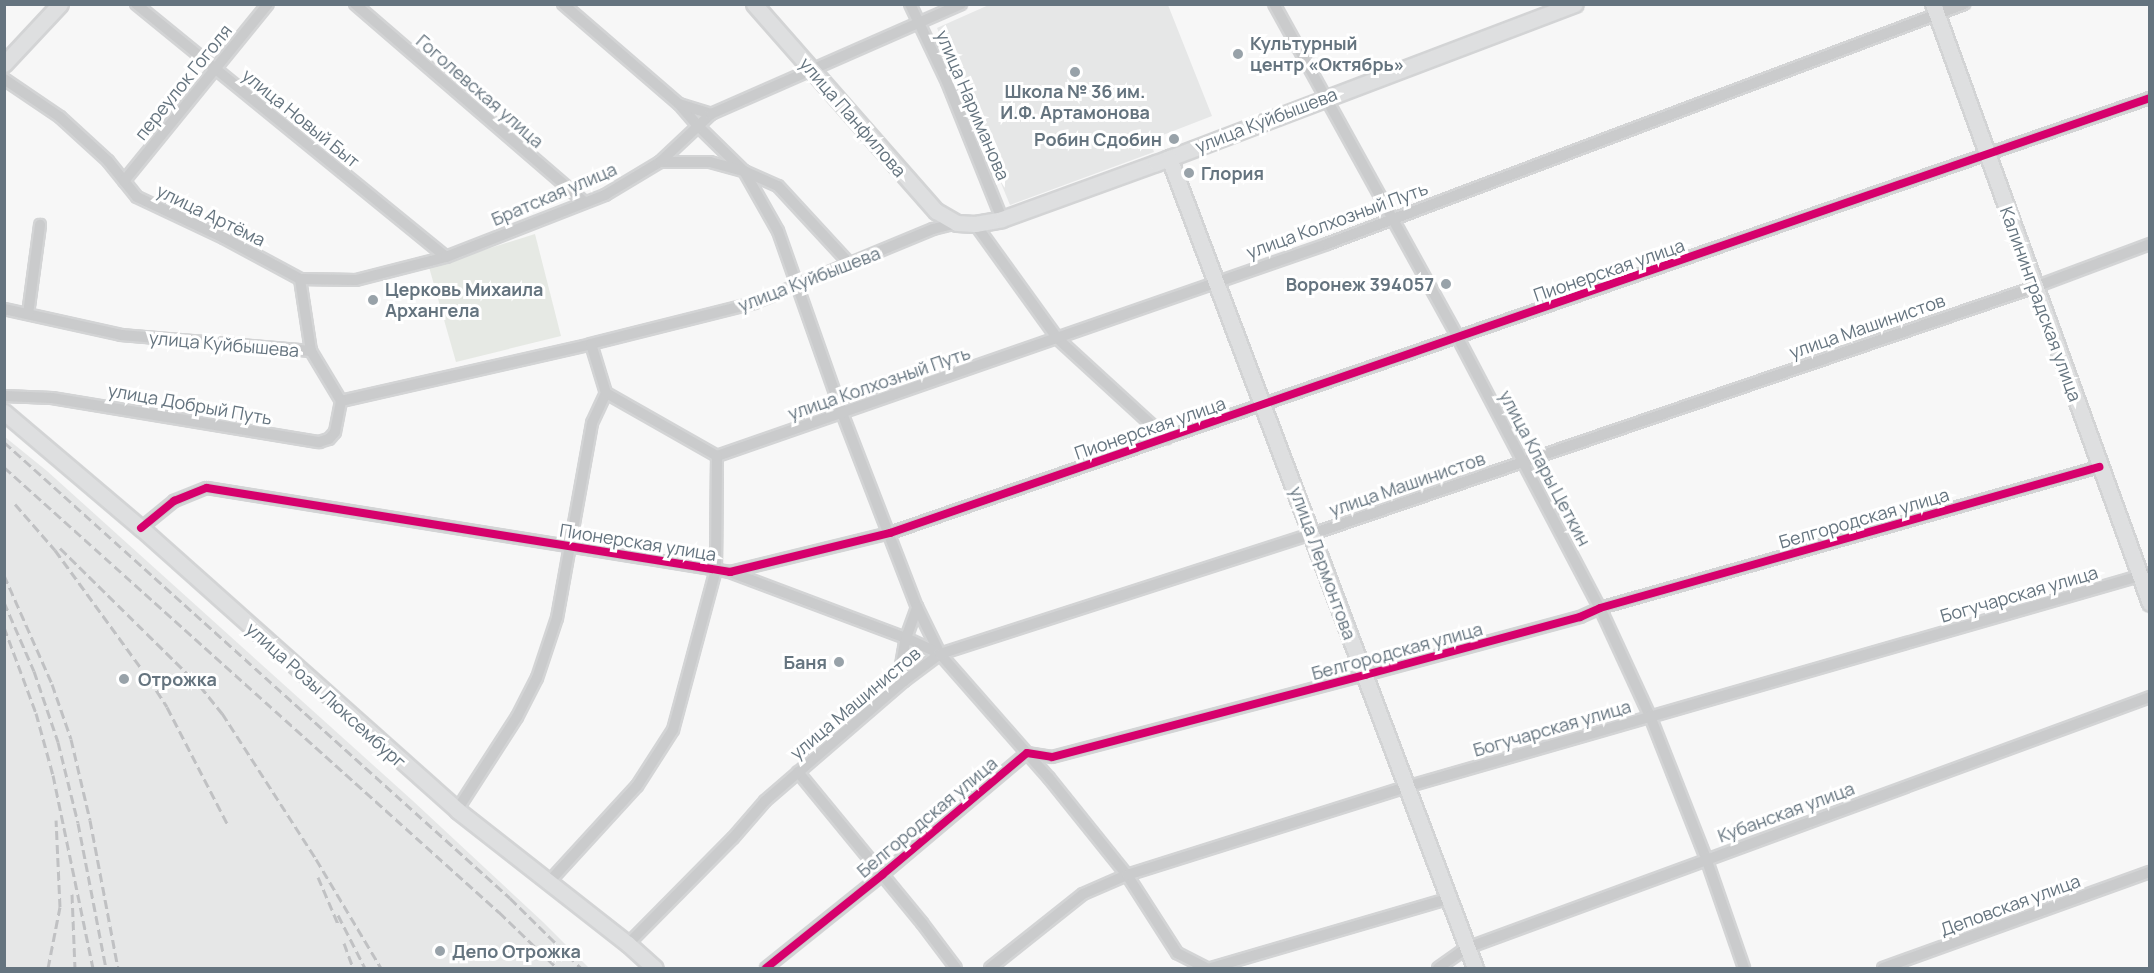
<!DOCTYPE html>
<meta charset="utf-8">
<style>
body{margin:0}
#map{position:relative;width:2154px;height:973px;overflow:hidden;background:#f7f7f7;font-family:Manrope,sans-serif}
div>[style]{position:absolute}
.built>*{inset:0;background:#e6e7e7}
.green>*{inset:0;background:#e6e9e4}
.roads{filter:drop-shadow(2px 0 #d3d4d5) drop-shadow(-2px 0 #d3d4d5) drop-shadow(0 2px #d3d4d5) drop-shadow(0 -2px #d3d4d5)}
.street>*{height:10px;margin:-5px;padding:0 5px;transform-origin:5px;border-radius:5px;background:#cacbcc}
.secondary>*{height:15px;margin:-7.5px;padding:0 7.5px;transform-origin:7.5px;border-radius:7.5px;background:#dedfe0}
.rail>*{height:3px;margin-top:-1.5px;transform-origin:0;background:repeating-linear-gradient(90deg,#c0c1c3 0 9px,transparent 0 13.5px)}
.cycleway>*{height:8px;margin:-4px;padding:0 4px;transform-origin:4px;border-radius:4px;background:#d6006c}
.dots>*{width:16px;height:16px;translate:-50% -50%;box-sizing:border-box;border:3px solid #fff;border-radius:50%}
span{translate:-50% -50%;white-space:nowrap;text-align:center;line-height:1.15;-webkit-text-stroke:6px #fff;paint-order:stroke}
.poi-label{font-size:18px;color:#65747f;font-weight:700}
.left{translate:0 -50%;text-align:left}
.right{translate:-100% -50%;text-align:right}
.street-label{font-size:18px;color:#65747f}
.frame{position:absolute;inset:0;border:6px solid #65747f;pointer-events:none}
</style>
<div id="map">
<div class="built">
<i style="clip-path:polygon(991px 4px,1168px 5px,1212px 116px,1150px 140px,1154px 152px,1010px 205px,937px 28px)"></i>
<i style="clip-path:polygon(5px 437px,47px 471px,413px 801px,543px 922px,589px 968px,5px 968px)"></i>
</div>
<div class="green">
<i style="clip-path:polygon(535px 234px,561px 336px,456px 362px,429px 267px)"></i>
</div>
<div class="roads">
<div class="street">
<i style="left:136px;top:4px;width:400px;rotate:39.2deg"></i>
<i style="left:355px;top:4px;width:303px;rotate:40.8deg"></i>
<i style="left:563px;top:4px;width:153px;rotate:40.8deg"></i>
<i style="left:679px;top:104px;width:29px;rotate:49deg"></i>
<i style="left:698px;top:126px;width:64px;rotate:44.4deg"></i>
<i style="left:744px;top:171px;width:69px;rotate:60.5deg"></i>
<i style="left:778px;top:231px;width:193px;rotate:70.6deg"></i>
<i style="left:842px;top:413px;width:208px;rotate:68.9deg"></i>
<i style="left:917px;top:607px;width:52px;rotate:63.9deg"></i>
<i style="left:940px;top:654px;width:165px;rotate:48.7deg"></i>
<i style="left:1049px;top:778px;width:124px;rotate:51.2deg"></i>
<i style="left:1127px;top:875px;width:93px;rotate:57.3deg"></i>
<i style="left:1177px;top:953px;width:34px;rotate:27deg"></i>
<i style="left:910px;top:4px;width:86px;rotate:64.6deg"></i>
<i style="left:947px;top:82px;width:148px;rotate:68.1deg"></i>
<i style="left:1274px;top:4px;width:381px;rotate:61.1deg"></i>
<i style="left:1458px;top:338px;width:305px;rotate:62.3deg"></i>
<i style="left:1600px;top:608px;width:119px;rotate:65.2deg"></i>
<i style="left:1650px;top:716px;width:153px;rotate:68.5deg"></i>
<i style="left:1706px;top:858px;width:116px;rotate:70.9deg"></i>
<i style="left:4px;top:79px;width:68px;rotate:34.2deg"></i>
<i style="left:60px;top:117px;width:65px;rotate:42.5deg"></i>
<i style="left:108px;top:161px;width:46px;rotate:51.1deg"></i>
<i style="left:137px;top:197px;width:96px;rotate:25.2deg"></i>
<i style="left:224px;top:238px;width:86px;rotate:28.3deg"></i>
<i style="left:300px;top:279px;width:73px;rotate:81.3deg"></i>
<i style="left:679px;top:104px;width:34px;rotate:17deg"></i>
<i style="left:660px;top:162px;width:50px"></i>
<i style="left:710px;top:162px;width:35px;rotate:15deg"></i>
<i style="left:744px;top:171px;width:37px;rotate:24deg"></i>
<i style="left:778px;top:186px;width:106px;rotate:47.3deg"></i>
<i style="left:124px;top:181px;width:228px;rotate:-50.9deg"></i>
<i style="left:975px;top:224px;width:142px;rotate:54.2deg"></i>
<i style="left:1058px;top:339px;width:147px;rotate:42.5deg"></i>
<i style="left:300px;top:279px;width:56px;rotate:1deg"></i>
<i style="left:356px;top:280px;width:93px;rotate:-14.3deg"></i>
<i style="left:446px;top:257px;width:171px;rotate:-21.3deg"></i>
<i style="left:605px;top:195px;width:64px;rotate:-31deg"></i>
<i style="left:660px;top:162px;width:70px;rotate:-43.3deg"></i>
<i style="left:711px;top:114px;width:273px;rotate:-23.7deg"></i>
<i style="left:4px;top:309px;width:120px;rotate:12.5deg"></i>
<i style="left:121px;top:335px;width:191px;rotate:4.8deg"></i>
<i style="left:311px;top:351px;width:58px;rotate:59deg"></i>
<i style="left:341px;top:401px;width:256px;rotate:-12.8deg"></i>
<i style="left:591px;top:344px;width:168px;rotate:-14.1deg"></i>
<i style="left:754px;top:303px;width:194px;rotate:-22.5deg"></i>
<i style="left:933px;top:229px;width:25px;rotate:-14deg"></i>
<i style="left:28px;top:314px;width:90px;rotate:-82.3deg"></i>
<i style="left:4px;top:396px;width:48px;rotate:2.4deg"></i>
<i style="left:52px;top:398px;width:271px;rotate:9.4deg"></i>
<i style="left:319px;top:442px;width:10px;rotate:-17deg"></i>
<i style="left:329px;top:439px;width:9px;rotate:-49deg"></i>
<i style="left:335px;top:432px;width:32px;rotate:-79deg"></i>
<i style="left:717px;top:456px;width:646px;rotate:-19.16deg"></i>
<i style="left:1327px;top:244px;width:681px;rotate:-20.64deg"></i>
<i style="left:141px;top:528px;width:43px;rotate:-39.3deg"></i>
<i style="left:174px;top:501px;width:35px;rotate:-22deg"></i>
<i style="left:207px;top:488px;width:530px;rotate:9.12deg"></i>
<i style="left:730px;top:572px;width:165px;rotate:-13.7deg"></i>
<i style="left:890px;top:533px;width:1333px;rotate:-19.05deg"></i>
<i style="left:730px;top:572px;width:188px;rotate:20.6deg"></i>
<i style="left:906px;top:638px;width:38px;rotate:25deg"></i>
<i style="left:904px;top:681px;width:16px;rotate:-101deg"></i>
<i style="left:901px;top:665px;width:27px;rotate:-80deg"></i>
<i style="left:906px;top:638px;width:33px;rotate:-70deg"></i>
<i style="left:798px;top:772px;width:195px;rotate:50.6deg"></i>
<i style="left:922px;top:923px;width:56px;rotate:52.9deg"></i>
<i style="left:457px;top:810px;width:111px;rotate:-57.2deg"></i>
<i style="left:517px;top:717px;width:44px;rotate:-62.9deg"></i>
<i style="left:537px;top:678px;width:63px;rotate:-71.6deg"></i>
<i style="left:557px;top:618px;width:198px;rotate:-79.8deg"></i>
<i style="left:592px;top:423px;width:33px;rotate:-65deg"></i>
<i style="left:548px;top:883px;width:132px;rotate:-47.5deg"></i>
<i style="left:637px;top:786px;width:67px;rotate:-57.3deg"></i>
<i style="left:673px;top:730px;width:166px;rotate:-75deg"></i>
<i style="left:716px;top:570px;width:114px;rotate:-89.5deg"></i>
<i style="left:717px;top:456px;width:128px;rotate:-150.4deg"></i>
<i style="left:606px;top:393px;width:51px;rotate:-107deg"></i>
<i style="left:628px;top:944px;width:149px;rotate:-45.3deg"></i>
<i style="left:733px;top:838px;width:49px;rotate:-49.1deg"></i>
<i style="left:765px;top:801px;width:184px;rotate:-40.8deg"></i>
<i style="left:904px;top:681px;width:45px;rotate:-36.9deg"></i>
<i style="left:940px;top:654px;width:391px;rotate:-17.9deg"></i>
<i style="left:1312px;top:534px;width:764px;rotate:-18.86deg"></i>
<i style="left:2035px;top:287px;width:123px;rotate:-20.5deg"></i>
<i style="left:766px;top:968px;width:149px;rotate:-38.7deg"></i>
<i style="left:882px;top:875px;width:189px;rotate:-40.1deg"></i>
<i style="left:1027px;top:753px;width:25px;rotate:9deg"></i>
<i style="left:1052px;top:757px;width:324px;rotate:-14.7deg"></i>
<i style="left:1365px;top:675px;width:223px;rotate:-15.1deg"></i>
<i style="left:1580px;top:617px;width:22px;rotate:-24deg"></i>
<i style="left:1600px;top:608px;width:519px;rotate:-15.78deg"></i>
<i style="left:990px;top:968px;width:119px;rotate:-38.5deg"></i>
<i style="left:1083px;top:894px;width:48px;rotate:-23.4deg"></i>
<i style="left:1127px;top:875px;width:293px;rotate:-17.5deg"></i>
<i style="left:1406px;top:787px;width:774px;rotate:-16.05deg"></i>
<i style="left:1211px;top:968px;width:246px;rotate:-16.3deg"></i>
<i style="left:1438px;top:968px;width:35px;rotate:-35deg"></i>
<i style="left:1467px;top:948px;width:728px;rotate:-20.18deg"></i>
<i style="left:1883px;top:968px;width:284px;rotate:-19.8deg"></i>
</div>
<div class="secondary">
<i style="left:754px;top:4px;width:276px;rotate:48.7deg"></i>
<i style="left:936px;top:211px;width:24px;rotate:30deg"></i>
<i style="left:957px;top:223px;width:18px;rotate:3deg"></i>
<i style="left:975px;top:224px;width:27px;rotate:-10deg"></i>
<i style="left:1002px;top:219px;width:164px;rotate:-20deg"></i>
<i style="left:1156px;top:163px;width:448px;rotate:-20.8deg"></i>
<i style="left:1933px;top:4px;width:637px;rotate:70.09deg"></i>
<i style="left:4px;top:64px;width:82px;rotate:-47deg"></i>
<i style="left:1169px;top:158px;width:866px;rotate:69.3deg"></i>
<i style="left:4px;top:412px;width:180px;rotate:40.3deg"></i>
<i style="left:141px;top:528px;width:424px;rotate:41.7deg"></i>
<i style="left:457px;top:810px;width:217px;rotate:38.1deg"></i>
<i style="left:628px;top:944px;width:36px;rotate:42deg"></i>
</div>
</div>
<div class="rail">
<i style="left:4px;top:442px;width:681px;rotate:42.02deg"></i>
<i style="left:510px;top:898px;width:100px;rotate:44.6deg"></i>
<i style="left:4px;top:467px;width:666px;rotate:41.96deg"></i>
<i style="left:499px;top:912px;width:81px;rotate:44deg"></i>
<i style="left:15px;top:504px;width:61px;rotate:49deg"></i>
<i style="left:55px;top:550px;width:160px;rotate:53.9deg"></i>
<i style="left:149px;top:679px;width:33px;rotate:57deg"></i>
<i style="left:167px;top:707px;width:131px;rotate:62.7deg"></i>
<i style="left:60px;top:548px;width:197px;rotate:44.6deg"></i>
<i style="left:200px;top:686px;width:35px;rotate:51deg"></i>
<i style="left:222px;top:713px;width:174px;rotate:57.2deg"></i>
<i style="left:316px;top:859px;width:127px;rotate:59.2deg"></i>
<i style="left:4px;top:575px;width:119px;rotate:66.2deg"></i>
<i style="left:52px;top:684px;width:58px;rotate:70.9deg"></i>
<i style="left:71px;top:739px;width:83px;rotate:76.8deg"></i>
<i style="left:90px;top:820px;width:151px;rotate:79.3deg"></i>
<i style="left:4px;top:602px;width:75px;rotate:66.5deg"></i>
<i style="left:34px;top:671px;width:75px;rotate:71.3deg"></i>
<i style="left:58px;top:742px;width:83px;rotate:76.1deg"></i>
<i style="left:78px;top:823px;width:148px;rotate:79.1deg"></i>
<i style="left:4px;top:627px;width:92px;rotate:69.6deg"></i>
<i style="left:36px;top:713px;width:64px;rotate:74.7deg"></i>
<i style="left:53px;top:775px;width:197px;rotate:78.3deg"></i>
<i style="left:318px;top:877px;width:51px;rotate:66.9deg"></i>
<i style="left:72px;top:894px;width:74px;rotate:87.7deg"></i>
<i style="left:338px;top:915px;width:59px;rotate:63deg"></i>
<i style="left:344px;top:943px;width:27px;rotate:70deg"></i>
<i style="left:48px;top:968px;width:62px;rotate:-78.9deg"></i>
<i style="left:60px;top:907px;width:87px;rotate:-92.6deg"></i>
</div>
<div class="cycleway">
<i style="left:141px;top:528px;width:43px;rotate:-39.3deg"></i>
<i style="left:174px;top:501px;width:35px;rotate:-22deg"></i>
<i style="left:207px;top:488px;width:530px;rotate:9.12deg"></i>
<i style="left:730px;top:572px;width:165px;rotate:-13.7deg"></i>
<i style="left:890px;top:533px;width:1333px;rotate:-19.05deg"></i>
<i style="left:766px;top:968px;width:149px;rotate:-38.7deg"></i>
<i style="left:882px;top:875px;width:189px;rotate:-40.1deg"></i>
<i style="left:1027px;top:753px;width:25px;rotate:9deg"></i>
<i style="left:1052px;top:757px;width:324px;rotate:-14.7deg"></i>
<i style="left:1365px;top:675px;width:223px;rotate:-15.1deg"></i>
<i style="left:1580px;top:617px;width:22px;rotate:-24deg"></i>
<i style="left:1600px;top:608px;width:519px;rotate:-15.78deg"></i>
</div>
<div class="dots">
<i style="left:1238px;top:54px;background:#98a2a9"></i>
<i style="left:1075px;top:72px;background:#98a2a9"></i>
<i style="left:1174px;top:139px;background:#98a2a9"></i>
<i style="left:1189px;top:173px;background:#98a2a9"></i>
<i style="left:1446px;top:284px;background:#98a2a9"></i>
<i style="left:373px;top:300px;background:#98a2a9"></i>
<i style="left:839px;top:662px;background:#98a2a9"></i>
<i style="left:124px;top:679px;background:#98a2a9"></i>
<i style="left:440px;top:951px;background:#98a2a9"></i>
</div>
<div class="poi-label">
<span class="left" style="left:1250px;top:54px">Культурный<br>центр «Октябрь»</span>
<span style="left:1075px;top:102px">Школа № 36 им.<br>И.Ф. Артамонова</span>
<span class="right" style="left:1162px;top:139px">Робин Сдобин</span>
<span class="left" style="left:1201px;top:173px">Глория</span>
<span class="right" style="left:1434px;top:284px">Воронеж 394057</span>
<span class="left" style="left:385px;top:300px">Церковь Михаила<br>Архангела</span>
<span class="right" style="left:827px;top:662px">Баня</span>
<span class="left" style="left:138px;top:679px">Отрожка</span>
<span class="left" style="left:452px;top:951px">Депо Отрожка</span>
</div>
<div class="street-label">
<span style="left:183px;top:82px;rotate:-51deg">переулок Гоголя</span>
<span style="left:480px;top:91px;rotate:41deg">Гоголевская улица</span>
<span style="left:973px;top:105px;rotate:67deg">улица Нариманова</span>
<span style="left:853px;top:117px;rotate:49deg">улица Панфилова</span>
<span style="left:301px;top:118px;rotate:39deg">улица Новый Быт</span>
<span style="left:1266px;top:120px;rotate:-21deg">улица Куйбышева</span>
<span style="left:554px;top:194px;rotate:-23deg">Братская улица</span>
<span style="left:211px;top:215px;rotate:26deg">улица Артёма</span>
<span style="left:1337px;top:220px;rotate:-20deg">улица Колхозный Путь</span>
<span style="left:1609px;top:270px;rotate:-19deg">Пионерская улица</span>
<span style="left:809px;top:279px;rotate:-21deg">улица Куйбышева</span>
<span style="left:2041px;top:304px;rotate:70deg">Калининградская улица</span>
<span style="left:1867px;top:326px;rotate:-19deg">улица Машинистов</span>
<span style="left:224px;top:344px;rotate:5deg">улица Куйбышева</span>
<span style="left:879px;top:383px;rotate:-19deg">улица Колхозный Путь</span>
<span style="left:190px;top:404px;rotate:10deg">улица Добрый Путь</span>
<span style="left:1150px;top:428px;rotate:-19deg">Пионерская улица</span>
<span style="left:1545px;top:468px;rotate:62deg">улица Клары Цеткин</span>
<span style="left:1407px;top:484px;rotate:-19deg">улица Машинистов</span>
<span style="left:1864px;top:518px;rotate:-16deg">Белгородская улица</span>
<span style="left:638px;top:542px;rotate:9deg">Пионерская улица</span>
<span style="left:1323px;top:563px;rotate:70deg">улица Лермонтова</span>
<span style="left:2019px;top:594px;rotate:-16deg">Богучарская улица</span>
<span style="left:1397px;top:651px;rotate:-15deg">Белгородская улица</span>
<span style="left:326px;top:695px;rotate:42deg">улица Розы Люксембург</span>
<span style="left:855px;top:703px;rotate:-40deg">улица Машинистов</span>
<span style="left:1552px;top:728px;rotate:-16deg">Богучарская улица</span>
<span style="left:1786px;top:812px;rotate:-20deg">Кубанская улица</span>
<span style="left:927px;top:817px;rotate:-40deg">Белгородская улица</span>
<span style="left:2010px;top:905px;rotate:-20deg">Деповская улица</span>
</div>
<div class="frame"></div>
</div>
